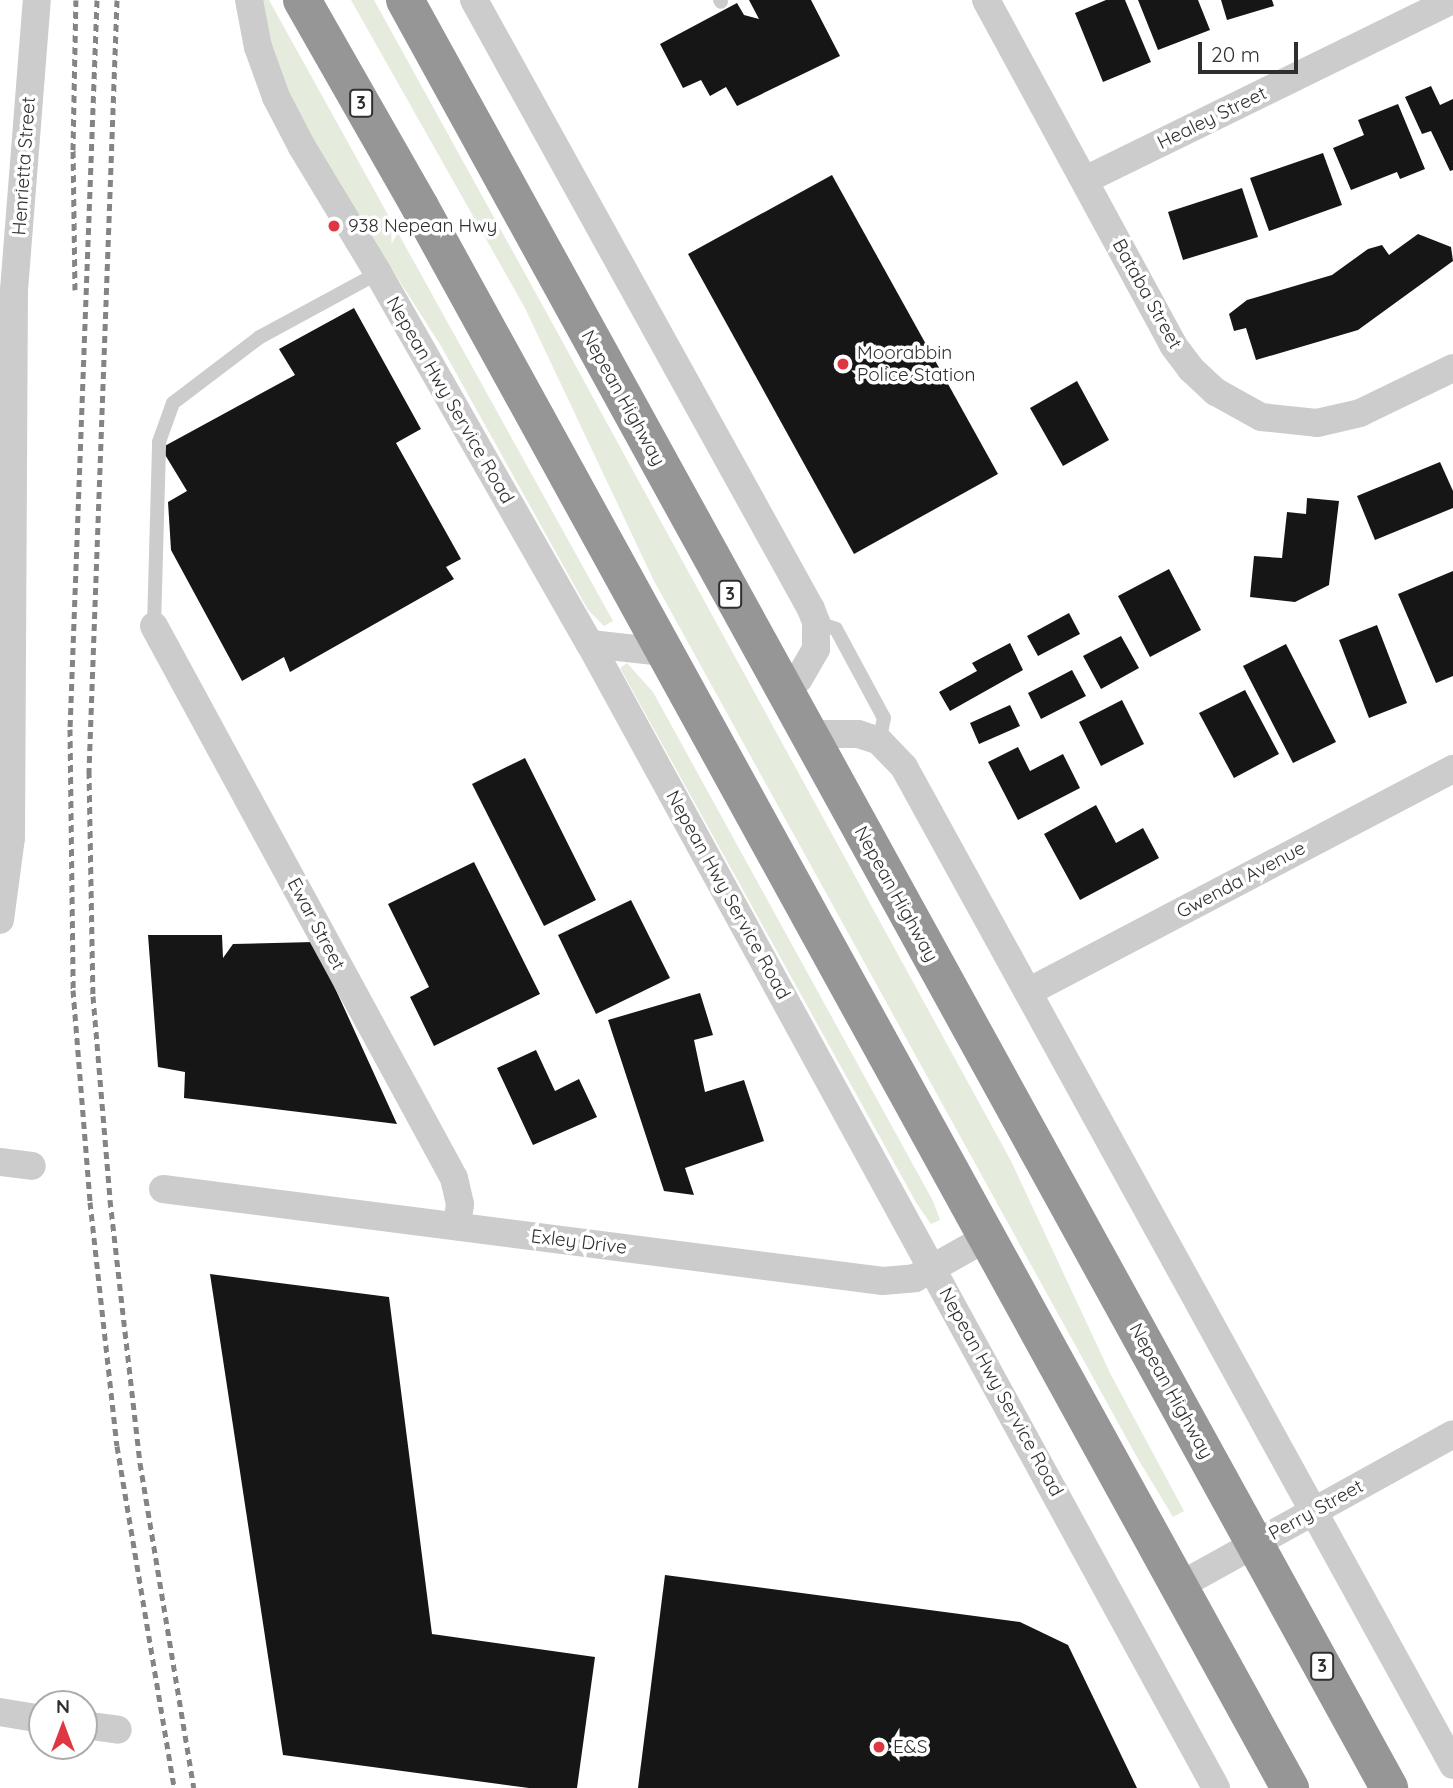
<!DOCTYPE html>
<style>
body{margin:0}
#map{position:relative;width:1453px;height:1788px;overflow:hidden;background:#fff;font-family:Quicksand,sans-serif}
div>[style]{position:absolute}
.green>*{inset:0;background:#e5ebdd}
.building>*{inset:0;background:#161616}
.lane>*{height:14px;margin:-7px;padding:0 7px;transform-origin:7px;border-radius:7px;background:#ccc}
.street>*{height:28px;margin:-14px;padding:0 14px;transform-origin:14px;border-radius:14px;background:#ccc}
.highway>*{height:38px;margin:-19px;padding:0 19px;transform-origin:19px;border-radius:19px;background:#969696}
.rail>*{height:5px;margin-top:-2.5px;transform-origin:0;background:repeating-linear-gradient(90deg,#848484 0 7px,transparent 0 12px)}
.dots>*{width:19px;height:19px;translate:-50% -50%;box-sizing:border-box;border:4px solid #fff;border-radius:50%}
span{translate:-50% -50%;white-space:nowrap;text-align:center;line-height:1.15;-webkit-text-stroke:7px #fff;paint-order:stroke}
.shield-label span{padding:2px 5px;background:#fff;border:2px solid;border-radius:5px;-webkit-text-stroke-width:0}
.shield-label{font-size:18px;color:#2f2f2f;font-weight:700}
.street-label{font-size:19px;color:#2f2f2f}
.poi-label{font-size:19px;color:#2f2f2f}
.left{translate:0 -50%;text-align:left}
.north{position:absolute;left:28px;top:1690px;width:70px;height:70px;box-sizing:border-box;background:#fff;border:2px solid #acacac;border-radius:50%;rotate:0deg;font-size:19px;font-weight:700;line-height:28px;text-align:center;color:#2f2f2f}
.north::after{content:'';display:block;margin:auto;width:24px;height:32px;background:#df3742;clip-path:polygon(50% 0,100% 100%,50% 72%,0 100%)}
.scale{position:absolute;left:1198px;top:42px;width:100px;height:32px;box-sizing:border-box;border:4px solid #2f2f2f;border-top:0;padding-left:9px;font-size:21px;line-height:24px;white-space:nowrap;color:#2f2f2f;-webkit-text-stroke:5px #fff;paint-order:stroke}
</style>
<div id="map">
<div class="green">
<i style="clip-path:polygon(259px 0,269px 0,613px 621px,604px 626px,588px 610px,441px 346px,315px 149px,280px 80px)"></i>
<i style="clip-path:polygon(351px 0,374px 0,544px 308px,1011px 1161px,1111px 1375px,1184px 1511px,1173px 1517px,1138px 1459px,653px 579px,525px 308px)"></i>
<i style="clip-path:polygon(627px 663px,653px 692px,933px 1201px,940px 1220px,931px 1224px,917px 1204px,620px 668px)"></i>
</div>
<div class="building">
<i style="clip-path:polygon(749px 0,811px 0,840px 56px,737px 106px,726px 87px,710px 96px,701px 80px,683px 88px,660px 44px,737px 3px,744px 15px,759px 19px)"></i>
<i style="clip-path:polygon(1106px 0,1125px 0,1151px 62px,1103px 82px,1075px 13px)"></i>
<i style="clip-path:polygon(1138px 0,1198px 0,1210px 30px,1158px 50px)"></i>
<i style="clip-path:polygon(1221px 0,1272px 0,1274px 6px,1227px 20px)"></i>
<i style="clip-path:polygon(1431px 86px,1440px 105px,1453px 99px,1453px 170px,1450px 171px,1431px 131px,1422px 134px,1405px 97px)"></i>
<i style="clip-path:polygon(1398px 104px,1425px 169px,1400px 179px,1397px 172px,1351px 190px,1333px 148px,1364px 135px,1358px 120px)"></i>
<i style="clip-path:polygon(1323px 153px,1342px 205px,1269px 231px,1250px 178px)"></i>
<i style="clip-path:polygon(832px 175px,998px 474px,854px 554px,688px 254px)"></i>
<i style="clip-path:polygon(1242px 188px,1258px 237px,1183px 260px,1168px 212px)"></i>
<i style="clip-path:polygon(1418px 234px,1451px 247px,1453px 261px,1358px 330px,1256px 360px,1246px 328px,1234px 331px,1229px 314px,1247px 300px,1332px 275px,1368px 249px,1382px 245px,1389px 255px)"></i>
<i style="clip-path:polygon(354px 308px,421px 429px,396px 443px,461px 559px,446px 567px,454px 579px,290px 672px,284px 657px,242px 681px,171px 550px,168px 502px,187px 491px,161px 448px,295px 375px,279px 349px)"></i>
<i style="clip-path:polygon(1077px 381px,1109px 440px,1063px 466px,1030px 408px)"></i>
<i style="clip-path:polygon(1440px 462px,1453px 491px,1453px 508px,1375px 540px,1357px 496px)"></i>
<i style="clip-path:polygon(1307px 498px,1339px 501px,1329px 585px,1295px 602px,1250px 597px,1254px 556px,1282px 558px,1287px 512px,1306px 514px)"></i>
<i style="clip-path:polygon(1169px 569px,1201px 630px,1150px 657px,1118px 596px)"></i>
<i style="clip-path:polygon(1453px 571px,1453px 676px,1436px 683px,1398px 594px)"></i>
<i style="clip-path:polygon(1069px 613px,1080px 634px,1038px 656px,1027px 636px)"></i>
<i style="clip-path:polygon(1377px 625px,1407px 703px,1369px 718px,1339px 640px)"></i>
<i style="clip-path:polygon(1121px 636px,1139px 668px,1101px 689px,1083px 656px)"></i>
<i style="clip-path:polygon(1010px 643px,1023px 670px,950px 711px,939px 692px,977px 671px,972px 663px)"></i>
<i style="clip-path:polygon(1286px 644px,1336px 742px,1293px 763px,1243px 666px)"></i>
<i style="clip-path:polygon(1072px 670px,1086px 696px,1041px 719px,1028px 693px)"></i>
<i style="clip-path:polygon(1245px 690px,1279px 754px,1234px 778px,1199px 713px)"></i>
<i style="clip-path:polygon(1122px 700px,1144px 744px,1101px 766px,1079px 722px)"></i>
<i style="clip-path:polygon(1010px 705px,1020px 726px,979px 744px,970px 723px)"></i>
<i style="clip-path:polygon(1018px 747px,1030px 771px,1063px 754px,1080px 788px,1018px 820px,988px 762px)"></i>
<i style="clip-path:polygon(525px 758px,596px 900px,544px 926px,472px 784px)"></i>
<i style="clip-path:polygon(1096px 805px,1116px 843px,1143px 828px,1159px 858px,1080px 900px,1044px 834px)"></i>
<i style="clip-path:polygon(474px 862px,540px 994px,434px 1046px,410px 997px,429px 987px,388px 904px)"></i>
<i style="clip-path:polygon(631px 900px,670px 978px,596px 1014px,558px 935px)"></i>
<i style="clip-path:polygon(148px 935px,222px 935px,223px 958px,233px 944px,314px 942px,397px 1124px,184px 1098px,185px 1072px,158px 1067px)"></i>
<i style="clip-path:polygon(700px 993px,713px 1035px,694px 1040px,705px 1092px,744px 1080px,764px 1141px,685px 1168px,694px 1195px,664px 1191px,608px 1020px)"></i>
<i style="clip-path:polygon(536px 1050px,555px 1091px,579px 1079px,597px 1117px,533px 1145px,497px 1068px)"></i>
<i style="clip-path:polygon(210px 1274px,389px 1297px,432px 1634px,595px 1657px,577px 1788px,529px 1788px,283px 1755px)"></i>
<i style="clip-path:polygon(665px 1575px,1020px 1622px,1068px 1645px,1137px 1788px,638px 1788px)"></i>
</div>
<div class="lane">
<i style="left:720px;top:0;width:2px;rotate:63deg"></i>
<i style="left:816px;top:622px;width:21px;rotate:19deg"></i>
<i style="left:836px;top:629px;width:101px;rotate:61.7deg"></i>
<i style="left:884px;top:718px;width:24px;rotate:102deg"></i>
<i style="left:154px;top:626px;width:184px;rotate:-88.4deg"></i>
<i style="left:159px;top:442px;width:41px;rotate:-70.3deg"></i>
<i style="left:173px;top:403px;width:109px;rotate:-37.2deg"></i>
<i style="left:260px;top:337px;width:134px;rotate:-28.5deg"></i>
</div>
<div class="street">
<i style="left:249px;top:0;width:48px;rotate:79.2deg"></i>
<i style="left:258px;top:47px;width:53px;rotate:70.2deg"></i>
<i style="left:276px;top:97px;width:56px;rotate:62.5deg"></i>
<i style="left:302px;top:147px;width:147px;rotate:58.9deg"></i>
<i style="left:378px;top:273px;width:427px;rotate:60.3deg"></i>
<i style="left:590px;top:644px;width:1304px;rotate:61.31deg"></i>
<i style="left:474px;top:0;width:696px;rotate:61.04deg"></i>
<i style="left:811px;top:609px;width:14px;rotate:69deg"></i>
<i style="left:816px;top:622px;width:27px;rotate:90deg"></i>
<i style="left:816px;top:649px;width:34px;rotate:120deg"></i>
<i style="left:799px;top:678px;width:21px;rotate:141deg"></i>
<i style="left:986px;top:0;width:392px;rotate:61.5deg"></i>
<i style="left:1173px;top:345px;width:30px;rotate:53deg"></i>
<i style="left:1191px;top:369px;width:34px;rotate:43deg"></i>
<i style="left:1216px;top:392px;width:51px;rotate:29.1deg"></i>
<i style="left:1261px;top:417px;width:56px;rotate:6.1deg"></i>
<i style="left:1317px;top:423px;width:44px;rotate:-13.1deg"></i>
<i style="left:1360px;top:413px;width:103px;rotate:-25.8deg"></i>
<i style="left:1085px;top:180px;width:409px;rotate:-26.1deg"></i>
<i style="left:154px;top:626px;width:628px;rotate:61.48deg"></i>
<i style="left:454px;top:1178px;width:27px;rotate:77deg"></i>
<i style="left:460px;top:1204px;width:22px;rotate:98deg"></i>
<i style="left:590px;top:644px;width:74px;rotate:6.2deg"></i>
<i style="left:808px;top:734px;width:50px"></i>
<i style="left:858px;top:734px;width:22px;rotate:18deg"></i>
<i style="left:879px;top:741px;width:36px;rotate:46deg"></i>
<i style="left:904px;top:767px;width:1139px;rotate:61.18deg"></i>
<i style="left:0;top:920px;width:83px;rotate:-82.4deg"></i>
<i style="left:11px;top:838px;width:548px;rotate:-89.69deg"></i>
<i style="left:14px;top:290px;width:291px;rotate:-85.5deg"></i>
<i style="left:1028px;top:992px;width:480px;rotate:-27.7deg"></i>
<i style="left:0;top:1162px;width:32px;rotate:7deg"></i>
<i style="left:163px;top:1189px;width:726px;rotate:7.28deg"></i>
<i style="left:883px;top:1281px;width:32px;rotate:-5deg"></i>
<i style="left:915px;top:1278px;width:81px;rotate:-29.4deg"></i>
<i style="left:1179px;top:1586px;width:313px;rotate:-29deg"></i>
<i style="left:0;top:1712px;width:43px;rotate:9.5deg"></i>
<i style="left:84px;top:1725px;width:34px;rotate:8deg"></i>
</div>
<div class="highway">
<i style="left:302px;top:0;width:238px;rotate:60.3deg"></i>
<i style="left:420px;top:207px;width:1805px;rotate:61.18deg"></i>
<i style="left:405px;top:0;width:2041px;rotate:61.17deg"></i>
</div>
<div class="rail">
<i style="left:97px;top:0;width:729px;rotate:92.12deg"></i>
<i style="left:70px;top:729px;width:261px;rotate:89.3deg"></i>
<i style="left:73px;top:990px;width:213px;rotate:85.4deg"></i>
<i style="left:90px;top:1202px;width:245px;rotate:83.7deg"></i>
<i style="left:117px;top:1446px;width:347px;rotate:80.5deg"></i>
<i style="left:117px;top:0;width:772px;rotate:92.08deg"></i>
<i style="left:89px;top:771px;width:225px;rotate:89deg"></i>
<i style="left:93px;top:996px;width:205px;rotate:85.2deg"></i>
<i style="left:110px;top:1200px;width:265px;rotate:83.5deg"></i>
<i style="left:140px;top:1463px;width:329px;rotate:80.6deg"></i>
<i style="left:75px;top:290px;width:140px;rotate:-90.8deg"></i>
<i style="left:73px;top:150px;width:150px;rotate:-88.9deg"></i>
</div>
<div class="dots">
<i style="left:334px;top:226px;background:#df3742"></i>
<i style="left:843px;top:364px;background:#df3742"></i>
<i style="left:879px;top:1747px;background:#df3742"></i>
</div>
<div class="shield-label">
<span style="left:361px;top:103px">3</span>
<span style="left:730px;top:594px">3</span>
<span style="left:1322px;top:1666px">3</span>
</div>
<div class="street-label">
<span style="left:1212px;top:118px;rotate:-26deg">Healey Street</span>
<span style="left:24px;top:166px;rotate:-86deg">Henrietta Street</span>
<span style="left:1147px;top:294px;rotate:61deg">Bataba Street</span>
<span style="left:623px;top:398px;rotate:61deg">Nepean Highway</span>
<span style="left:450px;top:400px;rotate:60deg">Nepean Hwy Service Road</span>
<span style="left:1241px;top:880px;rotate:-28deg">Gwenda Avenue</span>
<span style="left:896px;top:894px;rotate:61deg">Nepean Highway</span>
<span style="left:728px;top:895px;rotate:61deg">Nepean Hwy Service Road</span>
<span style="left:316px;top:924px;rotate:62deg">Ewar Street</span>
<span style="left:579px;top:1242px;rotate:7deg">Exley Drive</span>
<span style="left:1171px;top:1391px;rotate:61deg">Nepean Highway</span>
<span style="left:1001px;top:1392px;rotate:61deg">Nepean Hwy Service Road</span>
<span style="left:1316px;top:1510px;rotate:-29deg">Perry Street</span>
</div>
<div class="poi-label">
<span class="left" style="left:348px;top:226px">938 Nepean Hwy</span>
<span class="left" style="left:857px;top:364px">Moorabbin<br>Police Station</span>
<span class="left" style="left:893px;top:1747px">E&amp;S</span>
</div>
<div class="north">N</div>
<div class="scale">20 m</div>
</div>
